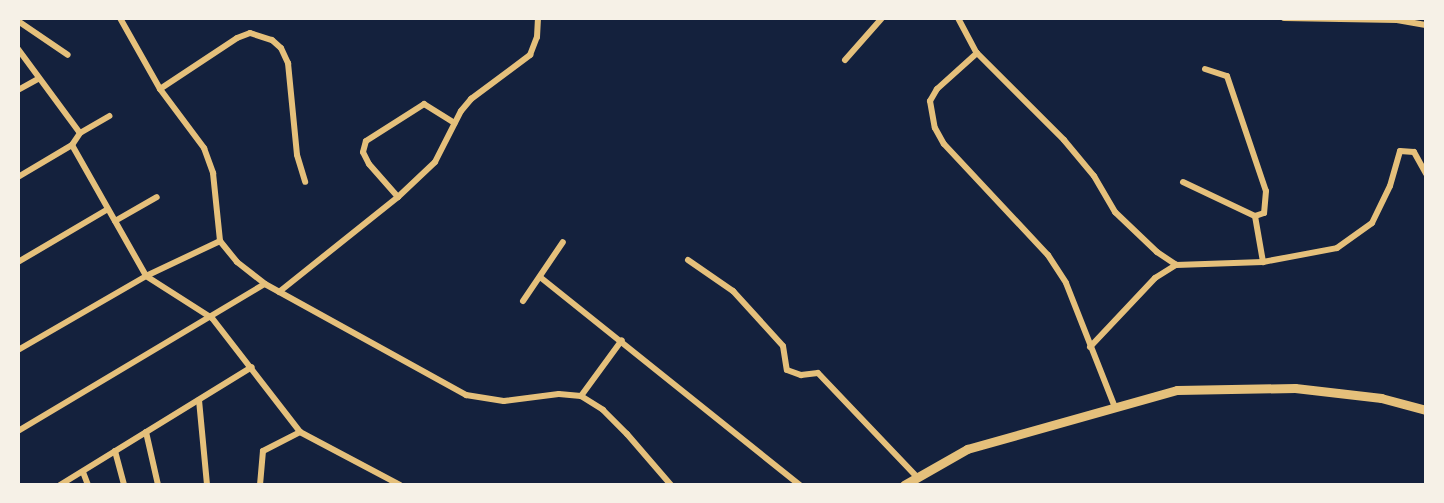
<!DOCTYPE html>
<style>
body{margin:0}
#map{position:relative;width:1444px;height:503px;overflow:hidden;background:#14213d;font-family:"PT Sans Narrow",sans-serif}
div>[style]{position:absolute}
.minor>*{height:6px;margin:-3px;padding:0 3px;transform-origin:3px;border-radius:3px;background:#e5c07b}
.tertiary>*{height:9px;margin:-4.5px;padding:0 4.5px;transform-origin:4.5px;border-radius:4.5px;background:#e5c07b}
span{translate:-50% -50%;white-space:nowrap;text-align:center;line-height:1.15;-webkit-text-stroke:6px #f6f1e7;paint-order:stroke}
.frame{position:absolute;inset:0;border:20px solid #f6f1e7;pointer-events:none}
</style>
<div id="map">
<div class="minor">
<i style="left:120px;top:18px;width:81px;rotate:60.6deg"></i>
<i style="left:160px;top:89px;width:74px;rotate:53.3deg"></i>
<i style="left:204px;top:148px;width:27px;rotate:70deg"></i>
<i style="left:213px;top:173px;width:68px;rotate:84.1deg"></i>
<i style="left:220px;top:241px;width:27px;rotate:51deg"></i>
<i style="left:237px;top:262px;width:36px;rotate:38deg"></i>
<i style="left:265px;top:284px;width:230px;rotate:28.9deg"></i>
<i style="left:466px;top:395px;width:38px;rotate:9deg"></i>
<i style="left:504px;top:401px;width:55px;rotate:-7.3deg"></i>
<i style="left:559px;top:394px;width:22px;rotate:5deg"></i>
<i style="left:581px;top:396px;width:26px;rotate:32deg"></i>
<i style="left:603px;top:410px;width:34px;rotate:45deg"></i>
<i style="left:627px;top:434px;width:67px;rotate:49.2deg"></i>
<i style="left:958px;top:18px;width:40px;rotate:62deg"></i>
<i style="left:977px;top:53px;width:123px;rotate:45deg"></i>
<i style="left:1064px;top:140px;width:47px;rotate:50.2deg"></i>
<i style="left:1094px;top:176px;width:42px;rotate:59.7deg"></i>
<i style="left:1115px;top:212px;width:58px;rotate:43.6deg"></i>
<i style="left:1157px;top:252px;width:23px;rotate:34deg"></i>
<i style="left:1284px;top:18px;width:113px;rotate:1deg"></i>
<i style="left:1397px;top:20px;width:29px;rotate:10deg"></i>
<i style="left:18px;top:21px;width:60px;rotate:34.2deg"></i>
<i style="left:18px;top:49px;width:104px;rotate:53.6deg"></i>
<i style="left:977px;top:53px;width:54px;rotate:138deg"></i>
<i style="left:937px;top:89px;width:14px;rotate:120deg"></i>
<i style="left:930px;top:101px;width:27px;rotate:80deg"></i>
<i style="left:935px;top:128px;width:18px;rotate:61deg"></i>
<i style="left:944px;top:144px;width:152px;rotate:46.9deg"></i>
<i style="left:1048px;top:255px;width:33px;rotate:57deg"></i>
<i style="left:1066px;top:283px;width:131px;rotate:68.5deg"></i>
<i style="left:845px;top:60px;width:56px;rotate:-48.6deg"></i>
<i style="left:1205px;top:69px;width:23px;rotate:18deg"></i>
<i style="left:1227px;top:76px;width:121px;rotate:71.3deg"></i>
<i style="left:1266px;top:191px;width:22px;rotate:95deg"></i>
<i style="left:1264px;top:213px;width:9px;rotate:162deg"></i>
<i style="left:160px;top:89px;width:92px;rotate:-33.5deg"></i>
<i style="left:237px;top:38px;width:14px;rotate:-21deg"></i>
<i style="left:250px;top:33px;width:23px;rotate:18deg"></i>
<i style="left:272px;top:40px;width:12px;rotate:42deg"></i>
<i style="left:281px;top:48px;width:17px;rotate:65deg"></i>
<i style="left:288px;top:63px;width:92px;rotate:84.4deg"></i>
<i style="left:297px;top:155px;width:28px;rotate:73deg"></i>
<i style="left:18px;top:90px;width:23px;rotate:-29deg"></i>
<i style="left:72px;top:145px;width:150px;rotate:60.5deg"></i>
<i style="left:146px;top:276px;width:78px;rotate:32.5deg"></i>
<i style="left:212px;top:318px;width:144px;rotate:52.3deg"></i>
<i style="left:300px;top:432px;width:113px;rotate:27.9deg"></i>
<i style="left:18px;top:177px;width:63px;rotate:-30.7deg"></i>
<i style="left:72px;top:145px;width:14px;rotate:-56deg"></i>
<i style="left:80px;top:133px;width:34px;rotate:-30deg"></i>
<i style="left:1183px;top:182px;width:80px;rotate:25.3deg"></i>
<i style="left:1255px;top:216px;width:47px;rotate:80.1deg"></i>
<i style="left:398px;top:197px;width:44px;rotate:-131.3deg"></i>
<i style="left:369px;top:164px;width:13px;rotate:-117deg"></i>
<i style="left:363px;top:152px;width:11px;rotate:-75deg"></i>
<i style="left:366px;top:141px;width:69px;rotate:-32.5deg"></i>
<i style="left:424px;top:104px;width:36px;rotate:32deg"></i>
<i style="left:115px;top:221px;width:48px;rotate:-29.7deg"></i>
<i style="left:688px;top:260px;width:55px;rotate:34.6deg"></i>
<i style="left:733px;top:291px;width:74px;rotate:47.7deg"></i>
<i style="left:783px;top:346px;width:24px;rotate:81deg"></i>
<i style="left:787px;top:370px;width:15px;rotate:20deg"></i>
<i style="left:801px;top:375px;width:17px;rotate:-7deg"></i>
<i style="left:818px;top:373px;width:142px;rotate:46.4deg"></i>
<i style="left:18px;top:262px;width:104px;rotate:-30.5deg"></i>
<i style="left:540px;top:277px;width:333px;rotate:38.7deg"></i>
<i style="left:279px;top:292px;width:152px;rotate:-38.6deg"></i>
<i style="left:398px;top:197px;width:51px;rotate:-43.4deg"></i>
<i style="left:435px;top:162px;width:57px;rotate:-63deg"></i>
<i style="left:461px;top:111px;width:16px;rotate:-50deg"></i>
<i style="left:471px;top:99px;width:74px;rotate:-36.7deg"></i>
<i style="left:530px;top:55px;width:19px;rotate:-69deg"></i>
<i style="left:537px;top:37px;width:19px;rotate:-87deg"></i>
<i style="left:523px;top:301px;width:71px;rotate:-55.9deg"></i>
<i style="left:1090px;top:347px;width:95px;rotate:-46.7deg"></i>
<i style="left:1155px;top:278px;width:25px;rotate:-32deg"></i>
<i style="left:1176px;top:265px;width:87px;rotate:-2deg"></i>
<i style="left:1263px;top:262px;width:75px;rotate:-10.7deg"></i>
<i style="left:1337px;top:248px;width:43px;rotate:-35.5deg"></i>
<i style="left:1372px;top:223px;width:41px;rotate:-64.1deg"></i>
<i style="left:1390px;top:186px;width:36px;rotate:-74deg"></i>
<i style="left:1400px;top:151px;width:14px;rotate:4deg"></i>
<i style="left:1414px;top:152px;width:25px;rotate:61deg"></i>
<i style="left:18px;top:350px;width:148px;rotate:-30deg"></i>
<i style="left:146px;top:276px;width:82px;rotate:-25.3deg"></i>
<i style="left:581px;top:396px;width:69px;rotate:-53.8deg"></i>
<i style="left:199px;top:400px;width:85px;rotate:84.6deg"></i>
<i style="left:18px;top:431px;width:287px;rotate:-30.8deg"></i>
<i style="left:146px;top:432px;width:54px;rotate:77.2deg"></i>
<i style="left:115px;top:451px;width:35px;rotate:75deg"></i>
<i style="left:83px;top:472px;width:14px;rotate:69deg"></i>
<i style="left:60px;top:485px;width:225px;rotate:-31.6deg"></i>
<i style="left:260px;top:485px;width:34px;rotate:-85deg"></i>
<i style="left:263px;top:451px;width:42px;rotate:-27.2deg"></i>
</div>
<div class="tertiary">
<i style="left:904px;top:485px;width:73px;rotate:-29.7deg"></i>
<i style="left:967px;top:449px;width:218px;rotate:-15.7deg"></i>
<i style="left:1177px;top:390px;width:118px;rotate:-1deg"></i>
<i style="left:1295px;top:388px;width:87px;rotate:6.6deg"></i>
<i style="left:1381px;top:398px;width:47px;rotate:14.9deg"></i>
</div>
<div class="frame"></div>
</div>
